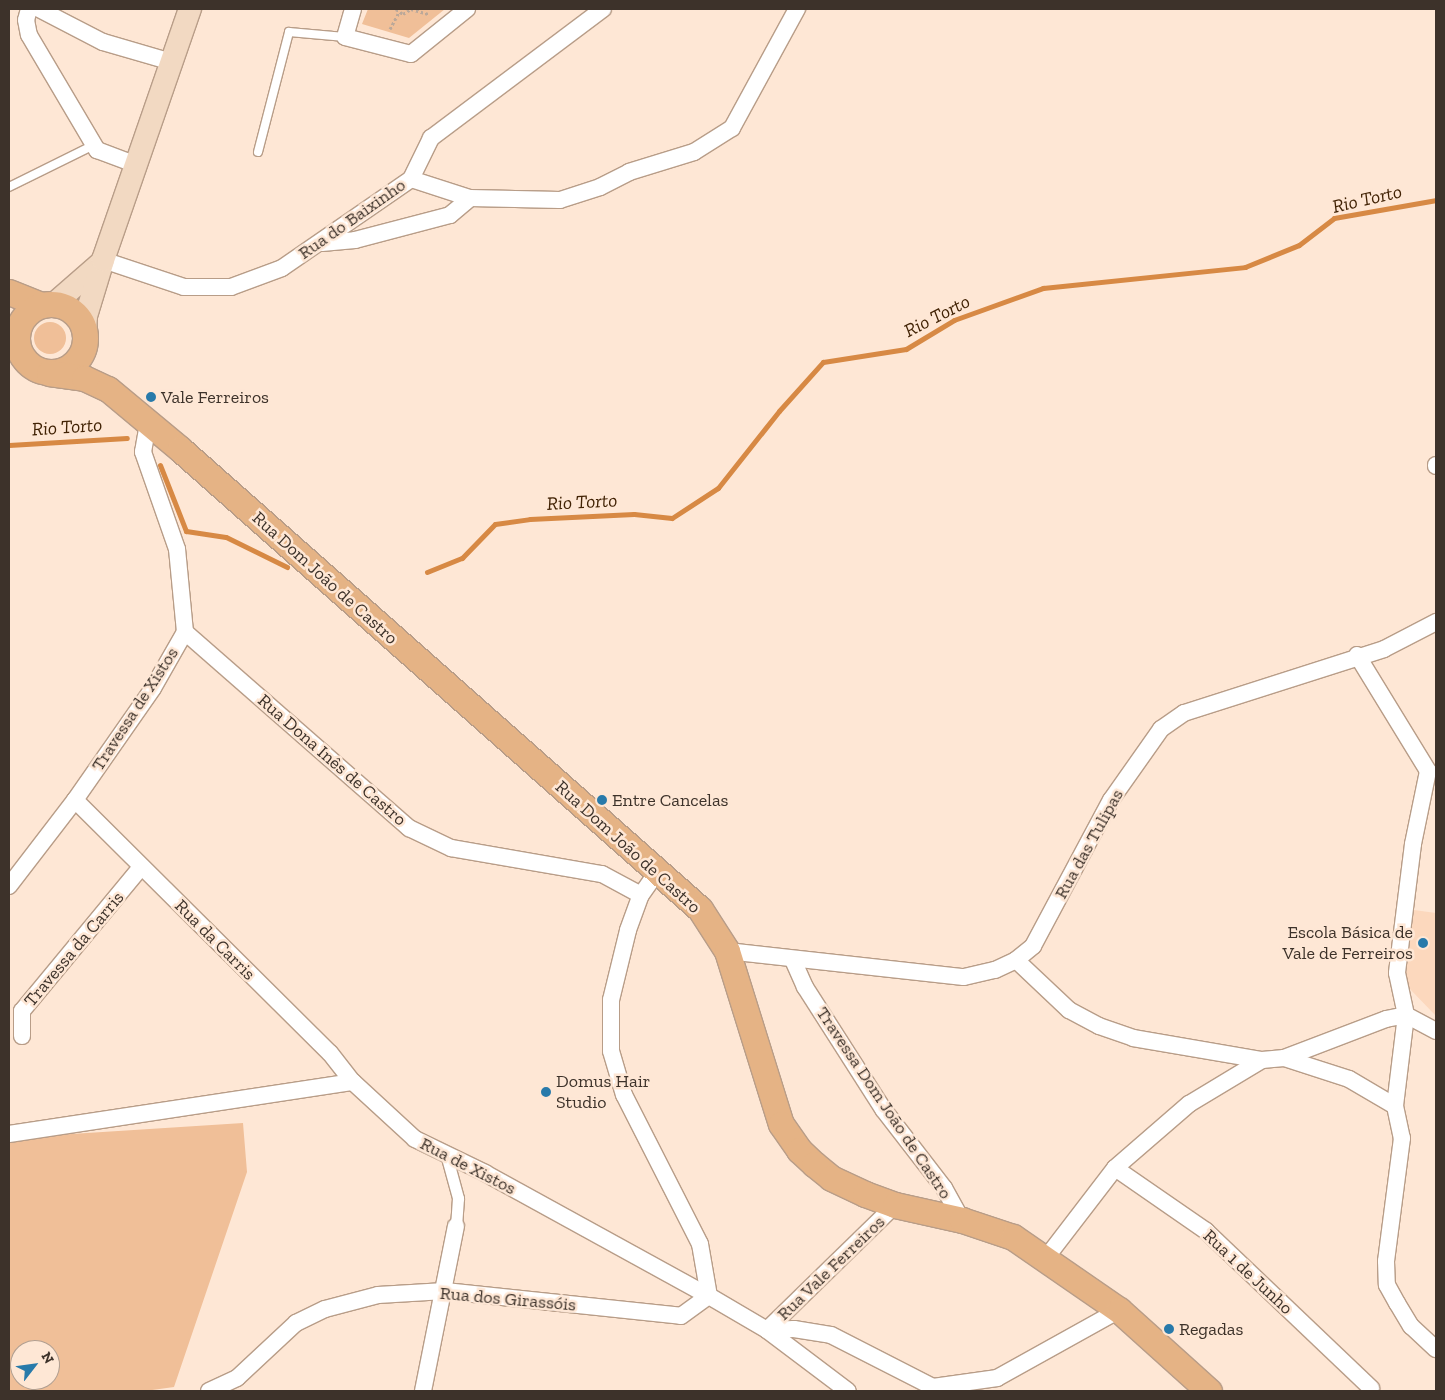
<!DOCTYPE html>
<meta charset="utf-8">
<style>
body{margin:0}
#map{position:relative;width:1445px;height:1400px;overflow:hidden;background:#fee7d5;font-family:"Zilla Slab",serif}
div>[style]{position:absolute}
.built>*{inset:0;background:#fcd8bd}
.green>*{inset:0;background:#f0bf98}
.round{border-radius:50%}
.stream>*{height:5px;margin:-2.5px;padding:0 2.5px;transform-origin:2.5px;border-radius:2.5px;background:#d78944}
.path>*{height:3px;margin-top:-1.5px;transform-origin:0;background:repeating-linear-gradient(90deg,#bba899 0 2.5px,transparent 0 5px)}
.roads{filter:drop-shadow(1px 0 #b89d88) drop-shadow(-1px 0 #b89d88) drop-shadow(0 1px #b89d88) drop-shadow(0 -1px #b89d88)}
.service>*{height:8px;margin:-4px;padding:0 4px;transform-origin:4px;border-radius:4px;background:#fff}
.pedestrian>*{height:11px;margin:-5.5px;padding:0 5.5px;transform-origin:5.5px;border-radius:5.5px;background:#fff}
.minor>*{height:16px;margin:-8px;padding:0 8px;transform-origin:8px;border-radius:8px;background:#fff}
.secondary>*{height:22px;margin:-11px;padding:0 11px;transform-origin:11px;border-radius:11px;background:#f2d9c2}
.primary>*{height:25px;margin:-12.5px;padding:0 12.5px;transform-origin:12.5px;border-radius:12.5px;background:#e5b385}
.primary>.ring{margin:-12.5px;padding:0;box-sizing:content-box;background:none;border:25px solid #e5b385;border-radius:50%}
.dots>*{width:14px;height:14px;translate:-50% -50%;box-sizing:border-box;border:2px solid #fee7d5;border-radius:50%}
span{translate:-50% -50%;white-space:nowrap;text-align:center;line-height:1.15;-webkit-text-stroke:5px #fee7d5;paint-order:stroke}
.street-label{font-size:18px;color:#3d322a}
.poi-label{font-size:18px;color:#3d322a}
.left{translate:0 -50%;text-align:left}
.right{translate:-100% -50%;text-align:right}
.water-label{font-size:19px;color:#412204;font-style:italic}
.frame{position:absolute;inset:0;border:10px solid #3d322a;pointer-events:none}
.north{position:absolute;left:10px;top:1340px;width:50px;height:50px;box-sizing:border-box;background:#fee7d5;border:1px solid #b19f91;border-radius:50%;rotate:60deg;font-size:14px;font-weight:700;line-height:20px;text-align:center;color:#3d322a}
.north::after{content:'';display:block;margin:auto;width:18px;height:22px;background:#287aaa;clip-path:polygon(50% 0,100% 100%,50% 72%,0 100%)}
</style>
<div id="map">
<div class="built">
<i style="clip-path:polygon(1414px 910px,1436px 913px,1436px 1016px,1408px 987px,1406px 973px)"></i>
</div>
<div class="green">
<i style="clip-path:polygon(368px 9px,445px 9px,409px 38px,362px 24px)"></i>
<i class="round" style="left:34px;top:322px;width:32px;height:32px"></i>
<i style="clip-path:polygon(evenodd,243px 1123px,247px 1172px,174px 1387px,145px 1391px,9px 1391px,9px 1138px,243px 1123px,20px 1350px,50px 1350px,50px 1380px,20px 1380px,20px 1350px)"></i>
</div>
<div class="stream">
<i style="left:9px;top:445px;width:118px;rotate:-3.4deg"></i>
<i style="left:160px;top:465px;width:71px;rotate:68.5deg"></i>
<i style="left:186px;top:531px;width:40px;rotate:8.5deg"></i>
<i style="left:226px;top:537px;width:68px;rotate:26.2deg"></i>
<i style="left:427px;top:572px;width:38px;rotate:-22deg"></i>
<i style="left:462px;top:558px;width:47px;rotate:-45.9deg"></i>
<i style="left:495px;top:524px;width:35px;rotate:-8deg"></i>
<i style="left:530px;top:519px;width:104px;rotate:-2.8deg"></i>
<i style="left:634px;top:514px;width:38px;rotate:6deg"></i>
<i style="left:672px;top:518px;width:55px;rotate:-33.1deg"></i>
<i style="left:718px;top:488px;width:98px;rotate:-51.6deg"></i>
<i style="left:779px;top:411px;width:66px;rotate:-48.1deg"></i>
<i style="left:823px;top:362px;width:84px;rotate:-8.9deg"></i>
<i style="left:906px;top:349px;width:56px;rotate:-31.1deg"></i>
<i style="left:954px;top:320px;width:95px;rotate:-19.8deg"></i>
<i style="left:1043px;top:288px;width:203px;rotate:-5.9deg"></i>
<i style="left:1245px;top:267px;width:58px;rotate:-22.2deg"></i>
<i style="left:1299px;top:245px;width:44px;rotate:-37.6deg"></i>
<i style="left:1334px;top:218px;width:104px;rotate:-10deg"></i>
</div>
<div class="path">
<i style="left:396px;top:9px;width:9px;rotate:36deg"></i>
<i style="left:403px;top:14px;width:9px;rotate:-32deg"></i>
<i style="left:411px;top:9px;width:19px;rotate:16deg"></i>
<i style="left:390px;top:29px;width:19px;rotate:-62deg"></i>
</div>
<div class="roads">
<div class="service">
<i style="left:258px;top:152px;width:124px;rotate:-75.5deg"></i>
<i style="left:289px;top:32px;width:56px;rotate:5.1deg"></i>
<i style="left:9px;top:187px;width:95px;rotate:-26.3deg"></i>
</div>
<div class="pedestrian">
<i style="left:446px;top:1154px;width:46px;rotate:74.7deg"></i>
<i style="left:458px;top:1198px;width:28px;rotate:94deg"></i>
</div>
<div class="minor">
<i style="left:29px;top:9px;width:11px;rotate:105deg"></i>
<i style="left:26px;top:20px;width:15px;rotate:79deg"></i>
<i style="left:29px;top:35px;width:134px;rotate:59.4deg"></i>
<i style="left:97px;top:150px;width:43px;rotate:20.6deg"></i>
<i style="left:39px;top:9px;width:72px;rotate:27.3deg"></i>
<i style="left:103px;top:42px;width:72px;rotate:16.2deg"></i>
<i style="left:353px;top:9px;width:29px;rotate:106deg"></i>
<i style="left:345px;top:37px;width:68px;rotate:14.4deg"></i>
<i style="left:411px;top:54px;width:72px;rotate:-38.8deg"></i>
<i style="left:411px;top:179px;width:62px;rotate:17.9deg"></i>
<i style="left:470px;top:198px;width:90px;rotate:1.3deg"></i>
<i style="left:560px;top:200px;width:42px;rotate:-18deg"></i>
<i style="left:600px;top:187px;width:33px;rotate:-27deg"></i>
<i style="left:629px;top:172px;width:68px;rotate:-17.1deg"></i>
<i style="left:694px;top:152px;width:45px;rotate:-32.3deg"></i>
<i style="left:732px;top:128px;width:136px;rotate:-61.4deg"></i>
<i style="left:322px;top:243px;width:33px;rotate:-5deg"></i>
<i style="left:355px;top:240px;width:98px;rotate:-14.7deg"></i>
<i style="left:450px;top:215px;width:26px;rotate:-40deg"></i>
<i style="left:103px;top:260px;width:85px;rotate:18.4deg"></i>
<i style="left:184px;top:287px;width:47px"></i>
<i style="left:231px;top:287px;width:54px;rotate:-20.4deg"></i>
<i style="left:282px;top:268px;width:157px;rotate:-34.6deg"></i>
<i style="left:411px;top:179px;width:46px;rotate:-64deg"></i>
<i style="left:431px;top:138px;width:215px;rotate:-36.9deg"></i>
<i style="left:1436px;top:465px;width:1px;rotate:90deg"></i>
<i style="left:185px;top:632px;width:298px;rotate:41.2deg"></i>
<i style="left:409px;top:828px;width:47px;rotate:25.5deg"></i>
<i style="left:451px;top:848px;width:153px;rotate:9.8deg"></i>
<i style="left:602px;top:874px;width:44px;rotate:28.3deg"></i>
<i style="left:1357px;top:655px;width:136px;rotate:58.5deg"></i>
<i style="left:1428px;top:771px;width:75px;rotate:101.6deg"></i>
<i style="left:1413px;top:844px;width:130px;rotate:97.1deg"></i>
<i style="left:1397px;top:973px;width:43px;rotate:77.9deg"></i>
<i style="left:1406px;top:1015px;width:92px;rotate:96.9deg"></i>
<i style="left:1395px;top:1106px;width:33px;rotate:78deg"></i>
<i style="left:1402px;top:1138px;width:124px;rotate:97.4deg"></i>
<i style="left:1386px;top:1261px;width:24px;rotate:88deg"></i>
<i style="left:1387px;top:1285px;width:21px;rotate:61deg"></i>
<i style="left:1397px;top:1303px;width:27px;rotate:59deg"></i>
<i style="left:1411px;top:1326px;width:34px;rotate:43deg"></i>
<i style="left:75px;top:800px;width:359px;rotate:44.8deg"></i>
<i style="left:330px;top:1053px;width:37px;rotate:52deg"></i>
<i style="left:9px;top:886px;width:108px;rotate:-52.5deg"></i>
<i style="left:75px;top:800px;width:136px;rotate:-55.1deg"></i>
<i style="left:153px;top:688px;width:64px;rotate:-60.3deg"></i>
<i style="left:185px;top:632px;width:83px;rotate:-95.5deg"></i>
<i style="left:177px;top:549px;width:103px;rotate:-109.3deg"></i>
<i style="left:143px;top:452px;width:29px;rotate:-80deg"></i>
<i style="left:727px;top:951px;width:238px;rotate:6.3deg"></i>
<i style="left:964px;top:977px;width:32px;rotate:-13deg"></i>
<i style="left:995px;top:970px;width:23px;rotate:-25deg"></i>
<i style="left:1016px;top:960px;width:22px;rotate:-39deg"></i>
<i style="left:1033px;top:946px;width:166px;rotate:-61.9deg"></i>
<i style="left:1111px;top:800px;width:87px;rotate:-54.8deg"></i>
<i style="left:1161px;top:729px;width:28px;rotate:-35deg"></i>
<i style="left:1184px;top:713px;width:210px;rotate:-17.7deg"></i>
<i style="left:1384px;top:649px;width:59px;rotate:-27.4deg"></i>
<i style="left:793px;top:960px;width:30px;rotate:66deg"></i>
<i style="left:805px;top:987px;width:145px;rotate:57.4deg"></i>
<i style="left:883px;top:1109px;width:100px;rotate:52.3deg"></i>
<i style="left:944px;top:1188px;width:37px;rotate:61deg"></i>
<i style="left:1016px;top:960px;width:73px;rotate:43.3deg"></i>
<i style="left:1069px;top:1010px;width:34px;rotate:28deg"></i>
<i style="left:1099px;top:1026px;width:36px;rotate:19deg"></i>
<i style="left:1133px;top:1038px;width:131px;rotate:9.7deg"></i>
<i style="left:22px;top:1036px;width:25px;rotate:-90deg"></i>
<i style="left:22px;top:1011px;width:187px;rotate:-50.4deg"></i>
<i style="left:1284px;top:1058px;width:68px;rotate:17.9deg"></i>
<i style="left:1349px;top:1079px;width:53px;rotate:30.4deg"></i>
<i style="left:9px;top:1134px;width:348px;rotate:-8.6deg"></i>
<i style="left:353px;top:1082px;width:84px;rotate:42.6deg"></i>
<i style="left:415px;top:1139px;width:78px;rotate:25.9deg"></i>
<i style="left:485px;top:1173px;width:256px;rotate:28.8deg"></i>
<i style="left:709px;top:1296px;width:67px;rotate:30.4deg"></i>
<i style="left:767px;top:1330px;width:101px;rotate:37deg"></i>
<i style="left:1115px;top:1168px;width:111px;rotate:34.7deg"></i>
<i style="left:1206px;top:1231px;width:228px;rotate:43.6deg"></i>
<i style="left:1046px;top:1258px;width:113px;rotate:-52.5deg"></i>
<i style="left:1115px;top:1168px;width:98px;rotate:-40.9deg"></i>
<i style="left:1189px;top:1104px;width:85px;rotate:-31.1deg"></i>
<i style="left:1262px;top:1060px;width:22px;rotate:-5deg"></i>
<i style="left:1284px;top:1058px;width:109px;rotate:-20.9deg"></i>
<i style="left:1386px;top:1019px;width:20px;rotate:-11deg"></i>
<i style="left:1406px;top:1015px;width:34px;rotate:28deg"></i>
<i style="left:767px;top:1330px;width:27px;rotate:-2deg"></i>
<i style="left:794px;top:1329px;width:37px;rotate:9deg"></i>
<i style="left:831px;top:1335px;width:114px;rotate:27deg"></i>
<i style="left:933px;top:1387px;width:65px;rotate:-8deg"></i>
<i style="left:997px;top:1378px;width:140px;rotate:-29.1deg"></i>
<i style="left:767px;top:1330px;width:179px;rotate:-44.3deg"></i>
<i style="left:209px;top:1391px;width:31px;rotate:-25deg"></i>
<i style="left:237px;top:1378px;width:81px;rotate:-43deg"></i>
<i style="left:296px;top:1323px;width:32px;rotate:-26deg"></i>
<i style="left:325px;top:1309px;width:55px;rotate:-14.8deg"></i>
<i style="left:378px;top:1295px;width:67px;rotate:-3.4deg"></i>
<i style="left:445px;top:1291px;width:237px;rotate:6deg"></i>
<i style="left:681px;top:1316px;width:34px;rotate:-36deg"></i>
<i style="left:709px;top:1296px;width:53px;rotate:-99.8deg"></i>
<i style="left:700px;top:1244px;width:167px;rotate:-117deg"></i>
<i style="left:624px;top:1095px;width:46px;rotate:-106.5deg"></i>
<i style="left:611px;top:1051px;width:51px;rotate:-90deg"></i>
<i style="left:611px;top:1000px;width:72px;rotate:-76.3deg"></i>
<i style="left:628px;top:930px;width:37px;rotate:-70deg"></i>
<i style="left:641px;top:895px;width:28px;rotate:-55deg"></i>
<i style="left:423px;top:1391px;width:168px;rotate:-78.7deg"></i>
</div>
<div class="secondary">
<i style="left:54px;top:304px;width:62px;rotate:-41.1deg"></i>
<i style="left:85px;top:334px;width:18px;rotate:-87deg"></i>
<i style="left:86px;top:316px;width:59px;rotate:-73.1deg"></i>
<i style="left:103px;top:260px;width:266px;rotate:-70.9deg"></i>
</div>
<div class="primary">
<i style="left:9px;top:292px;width:35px;rotate:22deg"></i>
<i class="ring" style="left:17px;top:304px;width:43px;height:43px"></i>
<i style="left:49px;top:373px;width:35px;rotate:8deg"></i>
<i style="left:84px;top:378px;width:26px;rotate:25deg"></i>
<i style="left:108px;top:389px;width:94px;rotate:39.8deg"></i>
<i style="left:180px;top:449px;width:694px;rotate:41.5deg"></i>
<i style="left:700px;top:909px;width:50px;rotate:57.3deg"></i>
<i style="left:727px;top:951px;width:181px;rotate:72.7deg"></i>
<i style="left:781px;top:1124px;width:32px;rotate:55deg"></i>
<i style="left:799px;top:1150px;width:21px;rotate:43deg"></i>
<i style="left:814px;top:1164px;width:22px;rotate:39deg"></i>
<i style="left:831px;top:1178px;width:38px;rotate:25deg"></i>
<i style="left:865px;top:1194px;width:32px;rotate:20deg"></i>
<i style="left:895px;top:1205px;width:69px;rotate:12.6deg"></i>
<i style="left:962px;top:1220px;width:54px;rotate:18.4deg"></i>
<i style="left:1013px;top:1237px;width:129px;rotate:34.6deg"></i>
<i style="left:1119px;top:1310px;width:121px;rotate:42deg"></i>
</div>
</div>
<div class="dots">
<i style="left:151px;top:397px;background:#287aaa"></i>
<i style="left:602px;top:800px;background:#287aaa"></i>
<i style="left:1423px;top:943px;background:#287aaa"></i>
<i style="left:546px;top:1092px;background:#287aaa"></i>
<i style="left:1169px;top:1329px;background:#287aaa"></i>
</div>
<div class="street-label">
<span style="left:352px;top:219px;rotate:-35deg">Rua do Baixinho</span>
<span style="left:325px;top:578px;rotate:42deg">Rua Dom João de Castro</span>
<span style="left:135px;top:709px;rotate:-57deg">Travessa de Xistos</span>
<span style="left:332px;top:760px;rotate:41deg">Rua Dona Inês de Castro</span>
<span style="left:1089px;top:844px;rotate:-61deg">Rua das Tulipas</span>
<span style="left:628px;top:847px;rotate:42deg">Rua Dom João de Castro</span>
<span style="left:215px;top:940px;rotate:45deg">Rua da Carris</span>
<span style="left:74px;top:949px;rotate:-50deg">Travessa da Carris</span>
<span style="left:884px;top:1103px;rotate:56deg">Travessa Dom João de Castro</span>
<span style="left:468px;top:1166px;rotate:27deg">Rua de Xistos</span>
<span style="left:831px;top:1268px;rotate:-44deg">Rua Vale Ferreiros</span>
<span style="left:1248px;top:1272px;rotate:43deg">Rua 1 de Junho</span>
<span style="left:508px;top:1299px;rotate:5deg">Rua dos Girassóis</span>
</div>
<div class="poi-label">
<span class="left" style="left:161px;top:397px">Vale Ferreiros</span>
<span class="left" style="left:612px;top:800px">Entre Cancelas</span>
<span class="right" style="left:1413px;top:943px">Escola Básica de<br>Vale de Ferreiros</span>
<span class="left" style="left:556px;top:1092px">Domus Hair<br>Studio</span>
<span class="left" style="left:1179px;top:1329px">Regadas</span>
</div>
<div class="water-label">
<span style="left:1367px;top:199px;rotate:-13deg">Rio Torto</span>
<span style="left:937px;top:316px;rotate:-27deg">Rio Torto</span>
<span style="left:67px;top:427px;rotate:-4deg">Rio Torto</span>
<span style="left:582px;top:502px;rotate:-3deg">Rio Torto</span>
</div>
<div class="frame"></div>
<div class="north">N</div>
</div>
